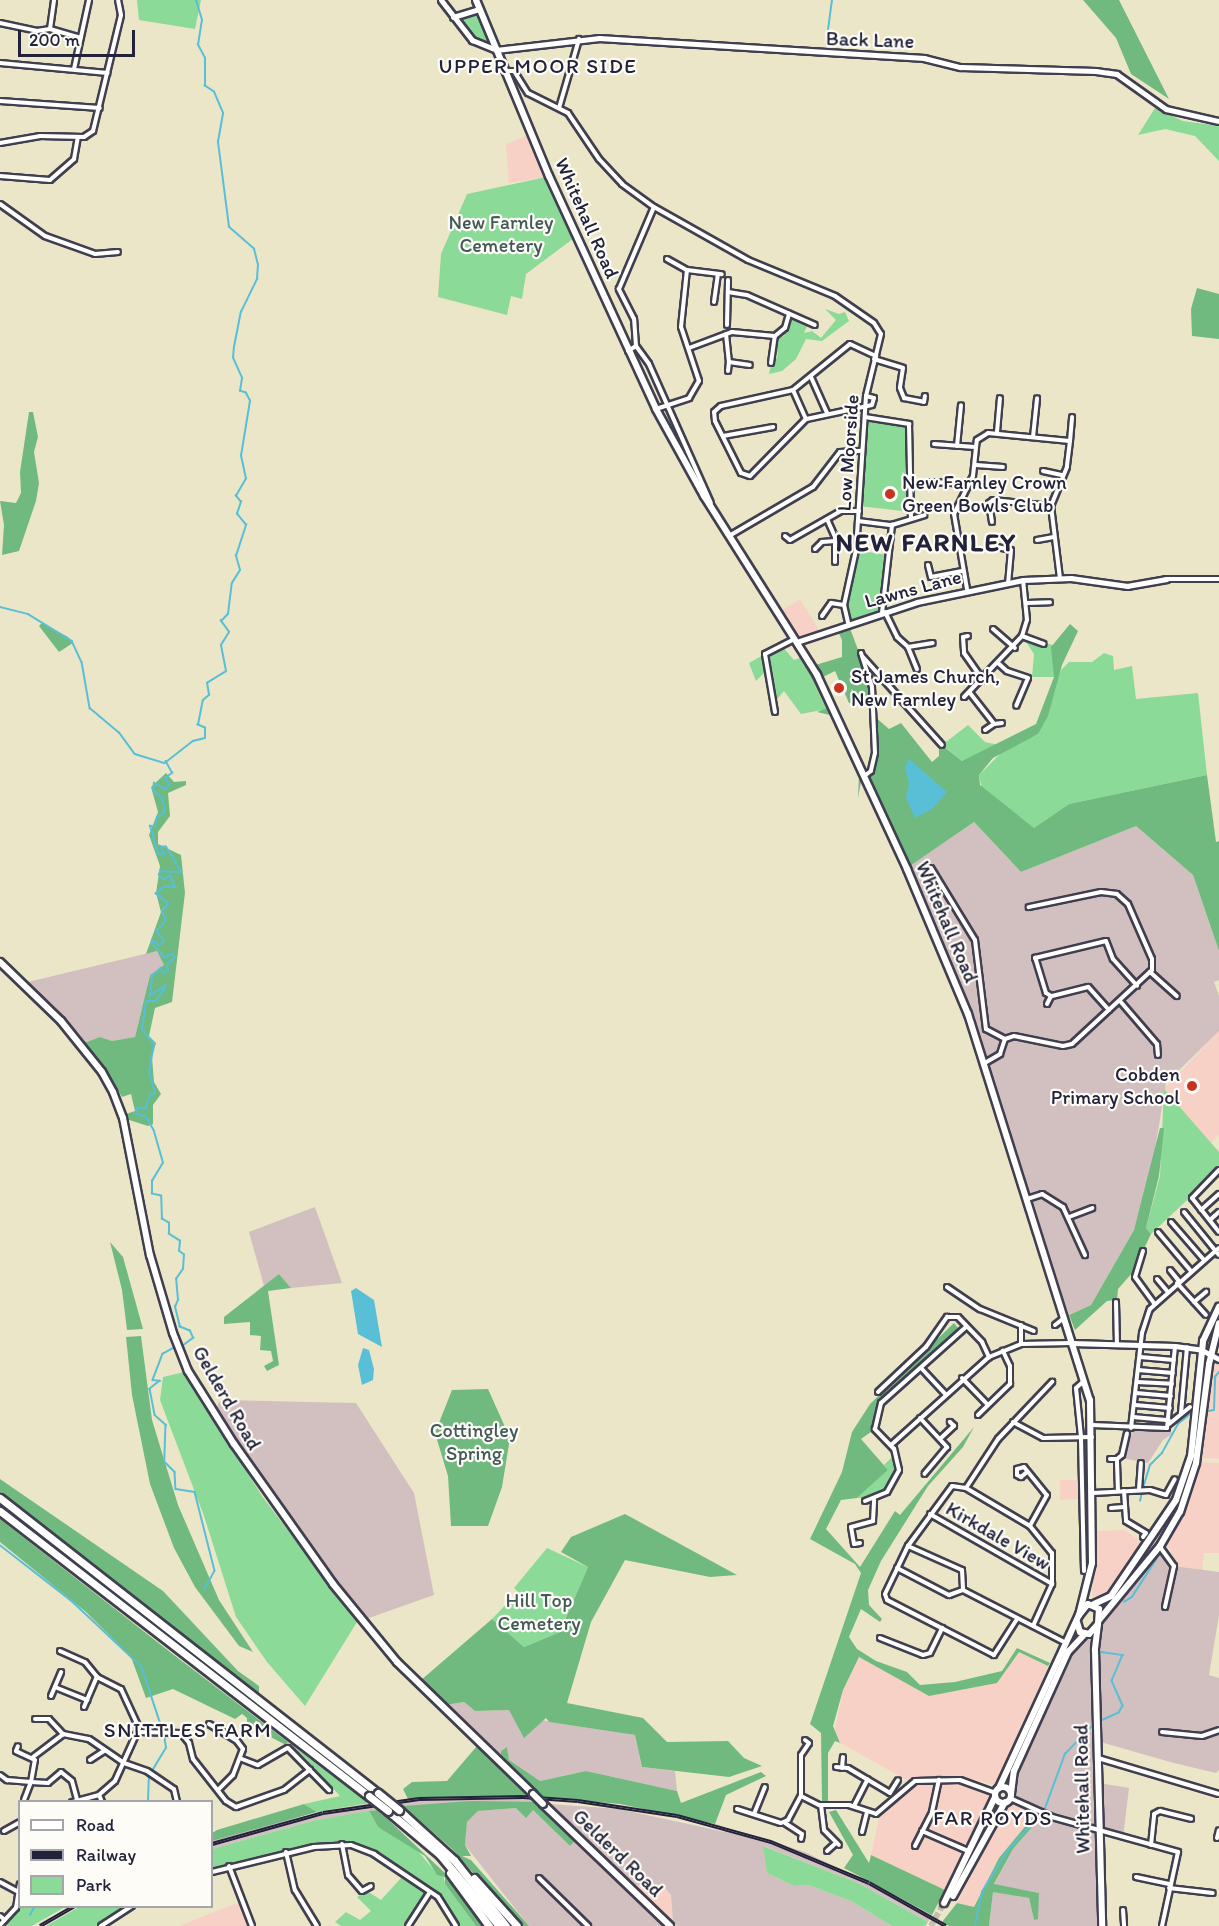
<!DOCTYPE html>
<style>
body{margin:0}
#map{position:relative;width:1219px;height:1926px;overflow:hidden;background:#ece6c8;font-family:Itim,sans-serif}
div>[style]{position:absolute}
.built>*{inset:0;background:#f7d1c6}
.industrial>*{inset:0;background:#d2bfbf}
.green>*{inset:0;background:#8bda98}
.forest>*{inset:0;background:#70ba80}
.water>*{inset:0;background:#58bfd6}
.stream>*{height:1.5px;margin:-0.75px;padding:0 0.75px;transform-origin:0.75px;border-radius:0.75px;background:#58bfd6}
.trunk-tunnel>*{height:6px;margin-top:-3px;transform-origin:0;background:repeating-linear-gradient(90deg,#c4bfac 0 6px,transparent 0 9px)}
.roads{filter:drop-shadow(2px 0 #403f50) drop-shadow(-2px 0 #403f50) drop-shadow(0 2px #403f50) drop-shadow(0 -2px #403f50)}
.minor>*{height:4px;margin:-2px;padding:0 2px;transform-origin:2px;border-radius:2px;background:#fff}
.tertiary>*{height:4.5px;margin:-2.25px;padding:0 2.25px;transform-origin:2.25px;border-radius:2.25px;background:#fff}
.secondary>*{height:5px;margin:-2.5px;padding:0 2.5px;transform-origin:2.5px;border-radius:2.5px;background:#fff}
.primary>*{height:6px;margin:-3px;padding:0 3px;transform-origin:3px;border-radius:3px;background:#fff}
.trunk>*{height:6px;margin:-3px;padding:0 3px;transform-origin:3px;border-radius:3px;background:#fff}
.trunk>.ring{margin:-3px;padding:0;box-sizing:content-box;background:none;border:6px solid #fff;border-radius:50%}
.motorway>*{height:7px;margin:-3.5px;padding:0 3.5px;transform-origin:3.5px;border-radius:3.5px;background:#fff}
.rail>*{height:4px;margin-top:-2px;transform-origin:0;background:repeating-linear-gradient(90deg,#fdfcf7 0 4.5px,#22223b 0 9px);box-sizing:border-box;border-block:2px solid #22223b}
.bridges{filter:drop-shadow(2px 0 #403f50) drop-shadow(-2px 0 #403f50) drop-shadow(0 2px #403f50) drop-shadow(0 -2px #403f50)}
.primary-bridge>*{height:6px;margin:-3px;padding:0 3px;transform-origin:3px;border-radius:3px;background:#fff}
.motorway-bridge>*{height:7px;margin:-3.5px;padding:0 3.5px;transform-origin:3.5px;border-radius:3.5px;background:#fff}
.dots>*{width:16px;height:16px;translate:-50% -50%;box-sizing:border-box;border:3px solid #fdfcf7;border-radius:50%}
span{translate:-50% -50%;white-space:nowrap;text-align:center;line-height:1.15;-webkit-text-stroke:4.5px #fdfcf7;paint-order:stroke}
.street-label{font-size:20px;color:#22223b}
.park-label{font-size:20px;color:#425957}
.poi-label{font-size:20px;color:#22223b}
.left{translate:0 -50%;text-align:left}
.right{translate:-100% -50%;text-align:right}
.neighbourhood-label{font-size:21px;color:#22223b;letter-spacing:1.5px}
.district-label{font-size:26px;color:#22223b;font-weight:700;letter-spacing:1.5px}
.legend{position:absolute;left:18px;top:1800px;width:195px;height:108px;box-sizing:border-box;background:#fdfcf7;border:2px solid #a5a5ac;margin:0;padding:8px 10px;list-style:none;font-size:18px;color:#22223b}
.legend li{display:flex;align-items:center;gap:12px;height:30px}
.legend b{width:30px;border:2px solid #a5a5ac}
.scale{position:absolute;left:18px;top:30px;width:117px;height:27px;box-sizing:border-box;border:3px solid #22223b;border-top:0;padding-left:8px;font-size:18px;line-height:21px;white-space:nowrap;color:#22223b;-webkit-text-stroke:4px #fdfcf7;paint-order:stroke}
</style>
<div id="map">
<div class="built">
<i style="clip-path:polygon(528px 135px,546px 177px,509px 183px,506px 144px)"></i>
<i style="clip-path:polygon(800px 599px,821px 633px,797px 642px,778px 613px)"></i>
<i style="clip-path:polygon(1219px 1031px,1219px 1135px,1211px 1143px,1164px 1089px)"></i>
<i style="clip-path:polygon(1219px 1363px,1219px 1459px,1201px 1458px,1210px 1368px)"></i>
<i style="clip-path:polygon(1200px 1462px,1219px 1463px,1219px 1553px,1204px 1553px,1202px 1570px,1178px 1566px,1166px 1543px,1192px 1493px)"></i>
<i style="clip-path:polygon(1060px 1480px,1082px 1480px,1082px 1499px,1060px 1500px)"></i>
<i style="clip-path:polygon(1125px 1530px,1145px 1545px,1103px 1598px,1092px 1596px,1097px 1531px)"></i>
<i style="clip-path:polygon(1019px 1652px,1048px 1666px,996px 1785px,964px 1777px,913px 1778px,912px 1783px,962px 1783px,991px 1794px,945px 1890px,871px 1855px,880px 1813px,912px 1783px,840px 1743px,834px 1735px,843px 1690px,859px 1657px,929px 1696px,997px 1683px)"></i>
<i style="clip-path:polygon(1014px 1803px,1037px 1812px,999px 1858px,974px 1907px,957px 1903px,1005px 1809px)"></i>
<i style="clip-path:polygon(644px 1883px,663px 1886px,671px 1895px,673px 1921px,634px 1885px)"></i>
<i style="clip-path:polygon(242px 1901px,252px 1926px,181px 1926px,181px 1925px)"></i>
</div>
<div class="industrial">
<i style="clip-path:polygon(974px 822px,1021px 872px,1136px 826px,1193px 875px,1219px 951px,1219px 980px,1214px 982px,1219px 996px,1219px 1031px,1166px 1083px,1151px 1174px,1134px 1230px,1091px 1305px,1068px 1315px,986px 1062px,910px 866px)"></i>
<i style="clip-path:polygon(157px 951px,164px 965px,150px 975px,135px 1037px,112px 1041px,100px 1037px,84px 1043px,28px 982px)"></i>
<i style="clip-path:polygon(315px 1207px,342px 1283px,291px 1288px,279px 1274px,264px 1286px,249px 1232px)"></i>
<i style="clip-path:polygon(226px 1400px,356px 1403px,414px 1493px,434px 1595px,366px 1619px,293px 1525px,216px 1410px,219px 1402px)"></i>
<i style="clip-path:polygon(1130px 1431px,1171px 1431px,1172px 1434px,1163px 1440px,1148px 1463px,1122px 1458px)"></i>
<i style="clip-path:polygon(1160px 1546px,1174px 1566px,1219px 1572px,1219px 1615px,1209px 1675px,1219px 1678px,1219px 1770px,1216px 1773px,1174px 1763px,1097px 1741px,1099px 1783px,1129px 1788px,1123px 1838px,1095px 1831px,1098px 1926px,989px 1926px,993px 1891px,1029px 1898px,1034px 1920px,1039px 1893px,994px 1885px,1013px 1849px,1045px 1813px,1010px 1798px,1012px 1782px,1068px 1652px,1086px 1634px,1094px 1642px,1098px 1624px)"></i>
<i style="clip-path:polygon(464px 1702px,475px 1711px,509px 1710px,550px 1722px,635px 1735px,642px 1767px,675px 1771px,677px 1791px,586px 1771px,540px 1781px,509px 1760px,507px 1747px,501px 1751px,501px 1759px,445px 1705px)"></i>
<i style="clip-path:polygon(462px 1794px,526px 1795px,536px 1802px,403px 1806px,395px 1800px)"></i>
<i style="clip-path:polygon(369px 1803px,378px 1810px,316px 1820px,212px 1849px,212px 1841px,258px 1826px)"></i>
<i style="clip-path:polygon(550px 1804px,619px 1809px,725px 1832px,715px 1824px,805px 1852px,932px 1915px,928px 1922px,858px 1883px,764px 1846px,767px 1873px,794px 1886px,808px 1885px,851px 1901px,892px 1926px,677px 1926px,673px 1921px,671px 1895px,663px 1886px,634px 1885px)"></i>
<i style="clip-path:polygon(516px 1808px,533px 1810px,570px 1846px,576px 1840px,664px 1926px,529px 1926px,465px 1845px,467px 1822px,478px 1811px)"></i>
</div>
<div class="green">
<i style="clip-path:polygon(137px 0,201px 0,195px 29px,139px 20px)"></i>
<i style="clip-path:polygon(479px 9px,494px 49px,477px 44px,457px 18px)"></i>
<i style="clip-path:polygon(1155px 108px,1183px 121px,1219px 126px,1219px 161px,1195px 136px,1165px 129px,1138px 135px)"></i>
<i style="clip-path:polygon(546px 177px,574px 238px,526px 274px,522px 299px,511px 296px,507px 315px,438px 297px,441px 254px,467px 194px)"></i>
<i style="clip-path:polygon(825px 309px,839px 314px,845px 312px,849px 321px,822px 341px,806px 339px,796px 359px,782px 371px,769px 374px,773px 357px,777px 358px,778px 352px,774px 351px,777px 339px,784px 336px,792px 319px,807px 326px,804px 333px,812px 331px,821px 338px,836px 320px)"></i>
<i style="clip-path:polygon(865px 417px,909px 424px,911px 512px,859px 506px)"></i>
<i style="clip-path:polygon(856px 550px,887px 555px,882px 613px,848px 623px,844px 614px)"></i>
<i style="clip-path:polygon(1022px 636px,1059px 647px,1054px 677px,1032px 677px,1034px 654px)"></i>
<i style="clip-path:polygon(781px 645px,794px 660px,800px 658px,827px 709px,801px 714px,784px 691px,774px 703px,766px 671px,756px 681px,749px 663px)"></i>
<i style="clip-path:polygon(1104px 653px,1113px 656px,1114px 670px,1132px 666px,1136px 699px,1198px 693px,1207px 775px,1069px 804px,1034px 828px,982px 789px,979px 775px,1005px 749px,1038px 734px,1061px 670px,1069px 662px,1092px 662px)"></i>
<i style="clip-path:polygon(968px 725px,985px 742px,999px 745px,962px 761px,942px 745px)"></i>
<i style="clip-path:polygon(1164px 1089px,1219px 1152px,1219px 1170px,1151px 1234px,1146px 1228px,1160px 1176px)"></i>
<i style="clip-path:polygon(184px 1372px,262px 1496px,357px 1622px,305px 1706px,267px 1662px,236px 1617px,204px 1516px,160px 1400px,163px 1377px)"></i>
<i style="clip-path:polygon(894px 1455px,895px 1475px,891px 1484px,869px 1498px,857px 1498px,888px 1470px,884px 1465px)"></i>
<i style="clip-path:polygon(547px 1548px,588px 1567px,560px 1632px,524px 1647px,492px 1619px,518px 1592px,514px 1588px)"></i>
<i style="clip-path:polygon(288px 1742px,358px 1795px,369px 1803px,317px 1812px,304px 1804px,340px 1796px,302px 1755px,286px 1745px)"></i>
<i style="clip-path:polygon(369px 1811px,378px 1827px,413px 1845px,437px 1874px,443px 1874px,445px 1884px,476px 1926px,459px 1926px,439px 1894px,382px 1855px,352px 1843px,305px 1846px,212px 1869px,212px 1849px,316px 1820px)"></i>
<i style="clip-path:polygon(763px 1846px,858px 1883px,928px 1922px,925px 1926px,892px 1926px,851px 1901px,808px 1885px,794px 1886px,767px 1873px)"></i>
<i style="clip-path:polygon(401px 1878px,426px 1893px,405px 1926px,341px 1926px,335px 1922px,346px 1912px,360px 1920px,371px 1911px,357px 1897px,367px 1891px,381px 1900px)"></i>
<i style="clip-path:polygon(22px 1907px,22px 1906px,65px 1907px,32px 1926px,5px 1926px)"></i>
<i style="clip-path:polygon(79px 1907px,79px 1906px,126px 1907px,96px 1926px,46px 1926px)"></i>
</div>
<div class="forest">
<i style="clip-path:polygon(1083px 0,1119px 0,1169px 99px,1131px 74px,1116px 38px)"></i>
<i style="clip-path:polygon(1197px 288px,1219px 294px,1219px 339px,1192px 336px,1191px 309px)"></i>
<i style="clip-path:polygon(29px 412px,33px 412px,38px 437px,34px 452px,39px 483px,36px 501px,19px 551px,2px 555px,4px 525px,0 501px,16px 503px,21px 493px,20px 472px)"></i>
<i style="clip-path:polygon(42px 623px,68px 637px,73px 643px,59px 652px,39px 626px)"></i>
<i style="clip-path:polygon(848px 623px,872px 687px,873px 705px,849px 703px,835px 671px,819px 679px,812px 666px,842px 657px,842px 640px,836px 627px)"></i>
<i style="clip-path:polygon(1070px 624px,1078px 631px,1062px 665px,1048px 716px,1038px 734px,993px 758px,979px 775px,980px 785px,1034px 828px,1069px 804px,1207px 775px,1216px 842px,1219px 841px,1219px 951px,1193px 875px,1136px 826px,1021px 872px,974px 822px,910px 866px,867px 774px,875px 753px,874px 716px,889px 729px,901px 723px,932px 762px,939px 756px,939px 743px,962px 761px,1036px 724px,1054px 677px,1051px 647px)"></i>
<i style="clip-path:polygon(802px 657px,862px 776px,858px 798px,859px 776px,830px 715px,817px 712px,827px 708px,800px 658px)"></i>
<i style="clip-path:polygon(166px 773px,174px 782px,186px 781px,186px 785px,168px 793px,170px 816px,158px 832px,158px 844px,181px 855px,185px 893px,172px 1002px,155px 1008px,149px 1036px,156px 1043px,152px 1057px,154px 1082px,161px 1094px,153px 1105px,153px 1124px,148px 1126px,126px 1119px,126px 1114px,135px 1111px,131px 1094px,122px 1097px,104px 1067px,84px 1043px,100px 1037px,112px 1041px,135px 1037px,150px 975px,164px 965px,157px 951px,146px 954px,161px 912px,156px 893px,160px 866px,149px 835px,158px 812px,151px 787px)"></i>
<i style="clip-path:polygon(1160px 1128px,1164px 1128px,1159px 1176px,1146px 1228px,1151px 1234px,1133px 1272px,1118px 1289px,1117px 1300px,1107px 1301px,1075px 1330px,1069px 1315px,1091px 1305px,1134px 1230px)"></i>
<i style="clip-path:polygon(110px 1242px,123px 1257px,143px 1329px,127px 1330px,122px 1290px)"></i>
<i style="clip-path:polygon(279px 1274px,291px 1288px,268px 1291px,279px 1365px,267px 1371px,264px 1366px,273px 1361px,271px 1351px,260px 1350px,261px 1336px,250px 1335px,250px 1322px,224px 1324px,224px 1317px)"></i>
<i style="clip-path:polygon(954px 1323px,959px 1329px,881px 1403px,875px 1429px,861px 1439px,888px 1470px,857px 1498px,841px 1500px,826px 1529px,860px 1567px,895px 1511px,900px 1515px,974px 1427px,963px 1447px,928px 1486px,881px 1561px,868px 1590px,869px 1605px,882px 1619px,880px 1622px,861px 1609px,849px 1637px,857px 1649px,876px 1661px,907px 1672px,920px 1685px,955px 1682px,1002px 1671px,1017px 1648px,1050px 1663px,1048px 1666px,1019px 1652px,997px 1683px,929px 1696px,859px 1657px,843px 1690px,833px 1726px,840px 1743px,835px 1741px,828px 1753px,828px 1801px,822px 1802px,821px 1733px,810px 1724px,861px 1573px,855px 1564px,810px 1539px,842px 1472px,852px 1432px,870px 1404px)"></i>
<i style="clip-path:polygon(141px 1336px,152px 1420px,178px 1505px,219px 1600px,253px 1652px,239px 1646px,195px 1587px,174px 1548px,150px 1484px,132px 1395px,126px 1337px)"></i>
<i style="clip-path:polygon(488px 1389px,510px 1438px,502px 1487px,488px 1526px,451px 1526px,448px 1476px,435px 1433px,452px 1390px)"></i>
<i style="clip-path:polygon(0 1479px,163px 1591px,238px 1671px,259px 1686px,259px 1696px,27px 1517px,0 1493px)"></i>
<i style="clip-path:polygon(625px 1514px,737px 1575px,710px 1577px,625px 1560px,591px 1622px,567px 1703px,643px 1718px,667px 1742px,728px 1741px,744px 1758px,762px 1766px,729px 1777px,642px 1767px,635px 1735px,549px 1722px,546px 1718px,524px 1738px,509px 1710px,475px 1711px,464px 1702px,445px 1705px,420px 1681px,492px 1619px,524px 1647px,560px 1632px,588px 1567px,561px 1552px,571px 1537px)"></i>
<i style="clip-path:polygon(0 1519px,174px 1655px,288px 1742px,286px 1745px,247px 1725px,247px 1718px,242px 1714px,235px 1719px,173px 1689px,146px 1698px,131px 1657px,86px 1612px,0 1542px)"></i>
<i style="clip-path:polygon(477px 1746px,526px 1795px,408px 1799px,403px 1789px,412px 1782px,447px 1781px)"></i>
<i style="clip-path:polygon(507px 1747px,509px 1760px,540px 1781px,586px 1771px,677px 1791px,681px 1803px,761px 1772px,766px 1776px,726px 1795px,715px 1824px,620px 1804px,541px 1797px,501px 1759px,501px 1751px)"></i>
<i style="clip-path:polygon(471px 1801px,536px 1802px,576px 1840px,570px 1846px,533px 1810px,526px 1818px,516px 1808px,478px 1811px,467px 1822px,465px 1845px,471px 1856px,462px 1856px,471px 1860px,529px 1926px,520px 1926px,452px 1849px,403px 1806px)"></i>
<i style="clip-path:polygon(304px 1804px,317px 1812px,212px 1841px,212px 1833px,217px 1830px)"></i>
<i style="clip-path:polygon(378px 1810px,448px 1876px,486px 1926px,476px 1926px,445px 1884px,445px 1877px,437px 1875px,425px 1856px,378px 1827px,369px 1811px)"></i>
<i style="clip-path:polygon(836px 1810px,869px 1863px,871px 1855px,945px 1890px,932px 1915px,844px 1868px,853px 1855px,829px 1812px)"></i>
<i style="clip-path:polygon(1037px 1812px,1043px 1815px,1013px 1849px,994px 1884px,1039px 1893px,1038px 1919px,1034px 1920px,1029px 1898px,993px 1892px,989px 1926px,949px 1926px,942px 1922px,957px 1903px,974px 1907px,999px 1858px)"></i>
</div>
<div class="water">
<i style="clip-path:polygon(909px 759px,947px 792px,932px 809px,915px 818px,906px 798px,909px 784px,905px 767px)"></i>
<i style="clip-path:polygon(356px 1288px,374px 1300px,382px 1347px,358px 1334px,351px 1291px)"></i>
<i style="clip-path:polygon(363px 1348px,369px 1350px,374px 1369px,373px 1380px,362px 1385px,358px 1365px)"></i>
</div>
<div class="stream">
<i style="left:826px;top:45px;width:45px;rotate:-82.4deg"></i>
<i style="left:0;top:607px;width:29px;rotate:14deg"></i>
<i style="left:28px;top:614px;width:52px;rotate:31.5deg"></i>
<i style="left:72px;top:641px;width:23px;rotate:65deg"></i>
<i style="left:82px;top:662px;width:47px;rotate:80.1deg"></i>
<i style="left:90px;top:708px;width:38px;rotate:40deg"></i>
<i style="left:119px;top:732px;width:27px;rotate:54deg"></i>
<i style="left:135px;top:754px;width:31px;rotate:17deg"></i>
<i style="left:182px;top:1346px;width:14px;rotate:-36deg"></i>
<i style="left:193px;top:1338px;width:8px;rotate:-113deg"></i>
<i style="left:190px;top:1331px;width:11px;rotate:-158deg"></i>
<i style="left:180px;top:1327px;width:21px;rotate:-104deg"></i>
<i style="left:175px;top:1307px;width:8px;rotate:-67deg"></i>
<i style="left:178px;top:1300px;width:21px;rotate:-95deg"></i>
<i style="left:176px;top:1279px;width:12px;rotate:-55deg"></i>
<i style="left:183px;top:1269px;width:14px;rotate:-86deg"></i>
<i style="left:184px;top:1255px;width:6px;rotate:-141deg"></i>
<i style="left:179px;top:1251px;width:10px;rotate:-84deg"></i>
<i style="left:180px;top:1241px;width:13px;rotate:-148deg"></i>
<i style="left:169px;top:1234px;width:11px;rotate:-90deg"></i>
<i style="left:169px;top:1223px;width:8px;rotate:-150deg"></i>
<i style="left:162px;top:1219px;width:23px;rotate:-92deg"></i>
<i style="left:161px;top:1196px;width:9px;rotate:-167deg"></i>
<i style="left:152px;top:1194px;width:13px;rotate:-90deg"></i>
<i style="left:152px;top:1181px;width:21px;rotate:-59deg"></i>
<i style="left:163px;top:1163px;width:33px;rotate:-106deg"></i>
<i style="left:154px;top:1131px;width:16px;rotate:-120deg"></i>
<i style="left:146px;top:1117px;width:10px;rotate:-163deg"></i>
<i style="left:136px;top:1114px;width:6px;rotate:-81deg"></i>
<i style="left:137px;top:1108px;width:9px"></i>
<i style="left:146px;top:1108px;width:14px;rotate:-73deg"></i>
<i style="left:150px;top:1095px;width:5px;rotate:-22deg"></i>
<i style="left:155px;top:1093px;width:22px;rotate:-106deg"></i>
<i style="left:149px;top:1072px;width:28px;rotate:-80deg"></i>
<i style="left:154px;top:1044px;width:18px;rotate:-131deg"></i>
<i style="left:142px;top:1030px;width:29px;rotate:-82deg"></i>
<i style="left:146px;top:1001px;width:10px"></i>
<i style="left:156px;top:1001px;width:18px;rotate:-56deg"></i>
<i style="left:166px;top:986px;width:19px;rotate:148deg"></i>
<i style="left:150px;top:996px;width:20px;rotate:-84deg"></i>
<i style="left:152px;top:976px;width:12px;rotate:-42deg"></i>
<i style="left:161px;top:968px;width:5px;rotate:68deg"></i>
<i style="left:163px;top:973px;width:5px;rotate:-22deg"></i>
<i style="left:168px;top:971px;width:7px;rotate:-98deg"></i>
<i style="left:167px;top:964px;width:10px;rotate:-37deg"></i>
<i style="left:175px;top:958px;width:5px;rotate:-127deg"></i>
<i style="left:172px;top:954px;width:8px;rotate:150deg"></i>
<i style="left:165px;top:958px;width:19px;rotate:-133deg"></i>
<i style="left:152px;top:944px;width:4px;rotate:-90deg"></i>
<i style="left:152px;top:940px;width:9px;rotate:32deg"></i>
<i style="left:160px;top:945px;width:6px;rotate:-45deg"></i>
<i style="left:164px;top:941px;width:13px;rotate:-129deg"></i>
<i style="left:156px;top:931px;width:14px;rotate:-45deg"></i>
<i style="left:166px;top:921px;width:11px;rotate:-112deg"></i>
<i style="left:162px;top:911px;width:9px;rotate:-49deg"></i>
<i style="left:168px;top:904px;width:16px;rotate:-140deg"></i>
<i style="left:156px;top:894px;width:12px;rotate:-42deg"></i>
<i style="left:165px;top:886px;width:10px;rotate:6deg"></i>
<i style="left:175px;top:887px;width:12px;rotate:-114deg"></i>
<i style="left:170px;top:876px;width:7px;rotate:146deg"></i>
<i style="left:164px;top:880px;width:7px;rotate:-135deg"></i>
<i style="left:159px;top:875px;width:4px;rotate:-76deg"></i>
<i style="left:160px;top:871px;width:21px;rotate:3deg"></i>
<i style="left:181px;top:872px;width:29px;rotate:-121deg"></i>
<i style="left:166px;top:847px;width:5px;rotate:180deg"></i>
<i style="left:161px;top:847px;width:9px;rotate:63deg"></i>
<i style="left:165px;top:855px;width:7px;rotate:-172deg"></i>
<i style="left:158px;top:854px;width:29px;rotate:-106deg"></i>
<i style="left:150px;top:826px;width:5px"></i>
<i style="left:155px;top:826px;width:9px;rotate:-77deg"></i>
<i style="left:157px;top:817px;width:9px;rotate:-32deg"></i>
<i style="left:165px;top:812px;width:14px;rotate:-102deg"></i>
<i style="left:162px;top:798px;width:11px;rotate:-142deg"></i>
<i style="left:153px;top:791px;width:8px;rotate:-83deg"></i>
<i style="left:154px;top:783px;width:13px;rotate:27deg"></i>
<i style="left:166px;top:789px;width:5px;rotate:-53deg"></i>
<i style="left:169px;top:785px;width:8px;rotate:-120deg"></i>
<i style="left:165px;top:778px;width:9px;rotate:-36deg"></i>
<i style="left:172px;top:773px;width:13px;rotate:-119deg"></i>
<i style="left:166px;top:762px;width:34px;rotate:-38deg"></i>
<i style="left:193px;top:741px;width:12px;rotate:-14deg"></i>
<i style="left:205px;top:738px;width:10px;rotate:-90deg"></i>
<i style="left:205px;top:728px;width:8px;rotate:-157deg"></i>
<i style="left:198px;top:725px;width:25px;rotate:-79deg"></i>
<i style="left:203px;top:700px;width:8px;rotate:-40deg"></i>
<i style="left:209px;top:695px;width:12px;rotate:-99deg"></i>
<i style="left:207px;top:683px;width:22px;rotate:-32deg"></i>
<i style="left:226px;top:671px;width:26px;rotate:-101deg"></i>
<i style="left:221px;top:645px;width:15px;rotate:-58deg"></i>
<i style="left:229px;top:632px;width:14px;rotate:-126deg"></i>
<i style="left:221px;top:621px;width:10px;rotate:-45deg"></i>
<i style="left:228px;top:614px;width:31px;rotate:-83deg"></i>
<i style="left:232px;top:583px;width:15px;rotate:-58deg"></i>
<i style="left:240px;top:570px;width:15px;rotate:-106deg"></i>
<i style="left:236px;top:556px;width:33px;rotate:-72deg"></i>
<i style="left:246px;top:525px;width:14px;rotate:-129deg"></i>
<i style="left:237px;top:514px;width:13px;rotate:-72deg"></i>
<i style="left:241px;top:502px;width:8px;rotate:-130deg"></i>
<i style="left:236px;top:496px;width:20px;rotate:-60deg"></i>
<i style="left:246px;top:479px;width:24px;rotate:-102deg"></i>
<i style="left:241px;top:456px;width:56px;rotate:-80.7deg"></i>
<i style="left:250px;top:401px;width:9px;rotate:-117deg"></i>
<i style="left:246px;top:393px;width:6px;rotate:-162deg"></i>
<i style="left:240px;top:391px;width:13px;rotate:-81deg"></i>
<i style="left:242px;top:378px;width:22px;rotate:-114deg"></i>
<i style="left:233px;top:358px;width:11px;rotate:-85deg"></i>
<i style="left:234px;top:347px;width:36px;rotate:-79deg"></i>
<i style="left:241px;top:312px;width:37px;rotate:-64deg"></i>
<i style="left:257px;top:279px;width:14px;rotate:-86deg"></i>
<i style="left:258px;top:265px;width:16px;rotate:-104deg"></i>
<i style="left:254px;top:249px;width:33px;rotate:-139deg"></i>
<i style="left:229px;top:227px;width:86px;rotate:-97.4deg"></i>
<i style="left:218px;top:142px;width:29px;rotate:-80deg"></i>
<i style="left:223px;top:113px;width:23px;rotate:-113deg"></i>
<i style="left:214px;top:92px;width:11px;rotate:-146deg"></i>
<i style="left:205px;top:86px;width:28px;rotate:-90deg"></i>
<i style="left:205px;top:58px;width:15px;rotate:-118deg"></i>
<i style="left:198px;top:45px;width:25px;rotate:-81deg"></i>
<i style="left:202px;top:20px;width:21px;rotate:-107deg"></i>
<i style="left:174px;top:1348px;width:13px;rotate:151deg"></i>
<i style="left:163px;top:1354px;width:28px;rotate:111deg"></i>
<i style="left:153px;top:1380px;width:7px;rotate:8deg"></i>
<i style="left:160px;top:1381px;width:13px;rotate:141deg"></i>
<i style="left:150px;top:1389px;width:26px;rotate:79deg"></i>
<i style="left:155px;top:1415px;width:15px;rotate:42deg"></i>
<i style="left:166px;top:1425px;width:37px;rotate:92deg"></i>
<i style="left:165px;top:1462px;width:14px;rotate:45deg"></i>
<i style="left:175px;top:1472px;width:17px;rotate:87deg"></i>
<i style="left:176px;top:1489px;width:19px;rotate:9deg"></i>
<i style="left:195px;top:1492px;width:81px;rotate:75.8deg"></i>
<i style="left:215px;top:1571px;width:21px;rotate:119deg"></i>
<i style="left:1209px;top:1411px;width:5px;rotate:-11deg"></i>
<i style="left:1214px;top:1410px;width:33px;rotate:-88deg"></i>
<i style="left:1215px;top:1377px;width:6px;rotate:-51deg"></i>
<i style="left:1143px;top:1488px;width:24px;rotate:-73deg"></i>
<i style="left:1150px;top:1465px;width:17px;rotate:-45deg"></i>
<i style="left:1162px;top:1453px;width:33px;rotate:-61deg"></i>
<i style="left:1178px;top:1424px;width:14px;rotate:-39deg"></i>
<i style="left:1140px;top:1501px;width:8px;rotate:-76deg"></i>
<i style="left:0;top:1545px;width:91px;rotate:37.9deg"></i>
<i style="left:72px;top:1601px;width:96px;rotate:43.3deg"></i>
<i style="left:142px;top:1667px;width:64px;rotate:71.8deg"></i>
<i style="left:1124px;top:1602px;width:9px;rotate:-32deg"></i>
<i style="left:1132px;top:1597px;width:46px;rotate:-57.3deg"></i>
<i style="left:1101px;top:1652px;width:22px;rotate:8deg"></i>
<i style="left:1123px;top:1655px;width:28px;rotate:113deg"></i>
<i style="left:1112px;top:1681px;width:27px;rotate:66deg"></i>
<i style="left:1123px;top:1706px;width:8px;rotate:120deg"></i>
<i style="left:1119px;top:1713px;width:20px;rotate:156deg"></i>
<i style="left:148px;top:1802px;width:26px;rotate:-88deg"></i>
<i style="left:149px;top:1776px;width:33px;rotate:-59deg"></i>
<i style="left:166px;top:1748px;width:13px;rotate:-99deg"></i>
<i style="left:30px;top:1915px;width:10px;rotate:-61deg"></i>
<i style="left:975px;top:1925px;width:34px;rotate:-78deg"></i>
<i style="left:982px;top:1892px;width:48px;rotate:-58.6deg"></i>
<i style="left:1007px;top:1851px;width:54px;rotate:-47.2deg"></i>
<i style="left:1044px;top:1811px;width:61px;rotate:-69.8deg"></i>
<i style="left:1065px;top:1754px;width:42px;rotate:-46deg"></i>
</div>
<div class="trunk-tunnel">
<i style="left:931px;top:1926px;width:26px;rotate:-61deg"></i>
</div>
<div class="roads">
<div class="minor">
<i style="left:0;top:23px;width:38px;rotate:12deg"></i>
<i style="left:37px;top:31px;width:13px;rotate:-9deg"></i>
<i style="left:50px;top:29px;width:32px;rotate:16deg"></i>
<i style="left:50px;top:29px;width:29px;rotate:-82deg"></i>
<i style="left:0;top:63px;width:108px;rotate:5.3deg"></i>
<i style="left:74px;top:69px;width:71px;rotate:-77.7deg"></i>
<i style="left:506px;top:71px;width:8px"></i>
<i style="left:514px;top:71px;width:26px;rotate:58deg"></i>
<i style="left:528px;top:93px;width:45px;rotate:26.6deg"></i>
<i style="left:568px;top:113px;width:55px;rotate:56deg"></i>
<i style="left:599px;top:159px;width:34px;rotate:47deg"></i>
<i style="left:622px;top:184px;width:39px;rotate:36deg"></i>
<i style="left:654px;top:207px;width:108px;rotate:29.4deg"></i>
<i style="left:748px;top:260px;width:94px;rotate:22.5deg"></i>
<i style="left:835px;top:296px;width:47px;rotate:34.7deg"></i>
<i style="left:874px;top:323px;width:13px;rotate:58deg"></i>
<i style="left:881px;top:334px;width:64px;rotate:103.6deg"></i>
<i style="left:866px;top:396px;width:154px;rotate:93.7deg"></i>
<i style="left:856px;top:550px;width:56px;rotate:102.3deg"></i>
<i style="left:844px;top:605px;width:18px;rotate:77deg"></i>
<i style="left:0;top:101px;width:100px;rotate:4deg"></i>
<i style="left:559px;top:108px;width:72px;rotate:-73.8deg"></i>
<i style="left:0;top:143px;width:41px;rotate:-9.9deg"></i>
<i style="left:40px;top:136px;width:44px;rotate:1.3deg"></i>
<i style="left:84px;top:137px;width:11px;rotate:-34deg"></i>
<i style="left:93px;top:131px;width:119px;rotate:-76.4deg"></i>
<i style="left:121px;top:15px;width:15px;rotate:-101deg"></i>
<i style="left:0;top:176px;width:50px;rotate:4.6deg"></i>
<i style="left:50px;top:180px;width:32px;rotate:-41deg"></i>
<i style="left:74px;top:159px;width:22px;rotate:-80deg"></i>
<i style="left:0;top:204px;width:55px;rotate:35.4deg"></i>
<i style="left:45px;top:236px;width:53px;rotate:19.8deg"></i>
<i style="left:95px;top:254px;width:23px;rotate:-5deg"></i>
<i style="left:667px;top:259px;width:23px;rotate:29deg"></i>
<i style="left:687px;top:270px;width:35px;rotate:7deg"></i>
<i style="left:728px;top:292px;width:19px;rotate:9deg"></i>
<i style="left:747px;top:295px;width:74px;rotate:23.8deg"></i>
<i style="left:714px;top:302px;width:28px;rotate:-82deg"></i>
<i style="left:727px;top:325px;width:45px;rotate:-88.7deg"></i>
<i style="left:726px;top:334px;width:28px;rotate:84deg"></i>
<i style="left:729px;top:362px;width:21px;rotate:8deg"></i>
<i style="left:636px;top:346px;width:22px;rotate:54deg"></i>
<i style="left:649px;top:364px;width:152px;rotate:66deg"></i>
<i style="left:689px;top:348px;width:46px;rotate:-20.4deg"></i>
<i style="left:732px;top:332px;width:43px;rotate:5.3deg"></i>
<i style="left:775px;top:336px;width:13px;rotate:-39deg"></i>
<i style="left:785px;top:328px;width:15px;rotate:-74deg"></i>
<i style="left:628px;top:351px;width:9px;rotate:-32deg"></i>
<i style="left:636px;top:346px;width:27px;rotate:-94deg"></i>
<i style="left:634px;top:319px;width:34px;rotate:-117deg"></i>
<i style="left:619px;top:289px;width:89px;rotate:-66.9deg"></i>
<i style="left:874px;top:359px;width:30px;rotate:17deg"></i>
<i style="left:903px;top:368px;width:20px;rotate:99deg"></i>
<i style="left:900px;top:388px;width:11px;rotate:68deg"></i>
<i style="left:904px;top:398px;width:20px;rotate:11deg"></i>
<i style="left:924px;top:402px;width:6px;rotate:-81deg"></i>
<i style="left:771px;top:363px;width:27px;rotate:-82deg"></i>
<i style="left:728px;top:371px;width:9px;rotate:-84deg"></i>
<i style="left:811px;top:377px;width:39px;rotate:66deg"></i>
<i style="left:793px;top:390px;width:32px;rotate:66deg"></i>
<i style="left:866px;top:396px;width:8px;rotate:14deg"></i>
<i style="left:874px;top:398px;width:7px;rotate:106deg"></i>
<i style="left:872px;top:405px;width:67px;rotate:168deg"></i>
<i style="left:806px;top:419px;width:80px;rotate:134.5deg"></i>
<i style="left:750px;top:476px;width:9px;rotate:-162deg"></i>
<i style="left:741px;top:473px;width:58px;rotate:-116.6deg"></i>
<i style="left:715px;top:421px;width:9px;rotate:-96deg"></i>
<i style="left:714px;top:412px;width:9px;rotate:-41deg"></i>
<i style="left:721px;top:406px;width:74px;rotate:-12.5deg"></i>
<i style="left:793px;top:390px;width:73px;rotate:-38.9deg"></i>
<i style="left:850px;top:344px;width:29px;rotate:25deg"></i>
<i style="left:656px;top:409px;width:35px;rotate:-18deg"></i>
<i style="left:689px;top:398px;width:20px;rotate:-60deg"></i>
<i style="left:699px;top:381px;width:57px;rotate:-108.4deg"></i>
<i style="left:681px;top:327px;width:57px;rotate:-84deg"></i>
<i style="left:865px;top:417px;width:45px;rotate:9deg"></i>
<i style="left:909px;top:424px;width:94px;rotate:88.8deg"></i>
<i style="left:997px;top:432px;width:34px;rotate:-85deg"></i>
<i style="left:723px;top:436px;width:51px;rotate:-10.2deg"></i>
<i style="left:1033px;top:437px;width:39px;rotate:-84deg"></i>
<i style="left:1070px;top:441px;width:24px;rotate:-85deg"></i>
<i style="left:934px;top:444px;width:41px;rotate:4.2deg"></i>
<i style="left:957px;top:446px;width:41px;rotate:-84.4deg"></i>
<i style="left:976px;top:465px;width:27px;rotate:4deg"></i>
<i style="left:1043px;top:471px;width:19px;rotate:12deg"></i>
<i style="left:932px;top:482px;width:37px;rotate:3deg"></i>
<i style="left:827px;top:519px;width:20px;rotate:66deg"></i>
<i style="left:835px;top:537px;width:25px;rotate:90deg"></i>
<i style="left:858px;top:521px;width:34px;rotate:7deg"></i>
<i style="left:992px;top:522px;width:19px;rotate:-99deg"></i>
<i style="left:989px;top:503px;width:5px;rotate:-37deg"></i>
<i style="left:993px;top:500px;width:58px;rotate:5.9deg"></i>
<i style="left:729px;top:536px;width:97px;rotate:-30.3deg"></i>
<i style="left:813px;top:487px;width:44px;rotate:-52.4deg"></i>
<i style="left:840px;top:452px;width:22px;rotate:-3deg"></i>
<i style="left:785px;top:536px;width:6px;rotate:39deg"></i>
<i style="left:790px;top:540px;width:59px;rotate:-29.6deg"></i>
<i style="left:841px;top:511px;width:18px"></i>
<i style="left:1037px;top:540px;width:17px;rotate:-10deg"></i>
<i style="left:997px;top:547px;width:14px;rotate:12deg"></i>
<i style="left:1011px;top:550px;width:33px;rotate:95deg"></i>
<i style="left:815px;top:549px;width:10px;rotate:-45deg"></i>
<i style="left:822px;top:542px;width:13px;rotate:-4deg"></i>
<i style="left:928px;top:565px;width:12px;rotate:76deg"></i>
<i style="left:931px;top:577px;width:33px;rotate:-11deg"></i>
<i style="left:967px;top:589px;width:76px;rotate:-99.8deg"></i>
<i style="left:954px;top:514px;width:42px;rotate:-63.4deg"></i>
<i style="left:973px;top:476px;width:36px;rotate:-84deg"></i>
<i style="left:977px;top:440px;width:13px;rotate:-32deg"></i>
<i style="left:988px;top:433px;width:82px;rotate:5.6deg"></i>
<i style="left:1070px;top:441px;width:26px;rotate:97deg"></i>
<i style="left:1067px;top:467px;width:42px;rotate:112.3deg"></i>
<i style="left:1051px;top:506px;width:73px;rotate:82.9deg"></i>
<i style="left:1027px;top:603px;width:23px;rotate:-2deg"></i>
<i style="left:885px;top:612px;width:28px;rotate:64deg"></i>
<i style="left:897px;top:637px;width:15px;rotate:42deg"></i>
<i style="left:908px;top:647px;width:25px;rotate:-9deg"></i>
<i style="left:882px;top:613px;width:89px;rotate:-83.5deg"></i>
<i style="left:892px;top:525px;width:34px;rotate:-17deg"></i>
<i style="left:822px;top:616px;width:16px;rotate:-55deg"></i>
<i style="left:831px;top:603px;width:13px;rotate:9deg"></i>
<i style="left:993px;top:629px;width:29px;rotate:41deg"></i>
<i style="left:968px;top:636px;width:5px;rotate:169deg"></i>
<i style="left:963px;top:637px;width:16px;rotate:86deg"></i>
<i style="left:964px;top:653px;width:33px;rotate:55deg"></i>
<i style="left:1022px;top:636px;width:23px;rotate:20deg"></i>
<i style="left:908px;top:647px;width:24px;rotate:68deg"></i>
<i style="left:861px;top:653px;width:36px;rotate:72deg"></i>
<i style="left:872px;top:687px;width:66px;rotate:87.4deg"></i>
<i style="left:875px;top:753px;width:18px;rotate:103deg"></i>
<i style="left:871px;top:771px;width:9px;rotate:144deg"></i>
<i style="left:863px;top:657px;width:118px;rotate:48.1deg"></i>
<i style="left:998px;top:663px;width:12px;rotate:42deg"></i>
<i style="left:1007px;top:671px;width:22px;rotate:18deg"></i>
<i style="left:1028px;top:678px;width:30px;rotate:113deg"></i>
<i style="left:970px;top:693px;width:39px;rotate:52deg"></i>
<i style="left:994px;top:724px;width:8px;rotate:-7deg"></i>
<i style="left:964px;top:697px;width:84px;rotate:-46.4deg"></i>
<i style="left:1022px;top:636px;width:17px;rotate:-73deg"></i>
<i style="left:1027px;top:620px;width:40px;rotate:-95.7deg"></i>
<i style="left:775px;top:712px;width:59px;rotate:-99.8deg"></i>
<i style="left:765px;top:654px;width:33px;rotate:-27deg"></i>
<i style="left:985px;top:730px;width:11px;rotate:-34deg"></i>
<i style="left:931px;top:868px;width:84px;rotate:58.6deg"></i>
<i style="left:975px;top:940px;width:90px;rotate:83deg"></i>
<i style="left:986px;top:1029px;width:21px;rotate:28deg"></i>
<i style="left:1150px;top:972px;width:36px;rotate:42deg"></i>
<i style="left:1120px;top:1001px;width:57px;rotate:49.3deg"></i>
<i style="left:1157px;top:1044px;width:11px;rotate:85deg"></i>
<i style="left:1047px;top:1004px;width:9px;rotate:-63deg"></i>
<i style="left:1109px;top:1010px;width:31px;rotate:-132deg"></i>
<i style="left:1088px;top:987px;width:38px;rotate:166deg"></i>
<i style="left:1051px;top:996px;width:6px;rotate:-149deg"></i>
<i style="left:1046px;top:993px;width:37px;rotate:-107deg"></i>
<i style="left:1035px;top:958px;width:73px;rotate:-13.5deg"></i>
<i style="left:1106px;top:941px;width:19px;rotate:69deg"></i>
<i style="left:1113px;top:959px;width:36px;rotate:48deg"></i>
<i style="left:983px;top:1064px;width:20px;rotate:-30deg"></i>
<i style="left:1000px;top:1054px;width:16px;rotate:-72deg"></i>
<i style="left:1005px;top:1039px;width:9px;rotate:-18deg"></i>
<i style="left:1014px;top:1036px;width:50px;rotate:11.5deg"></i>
<i style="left:1063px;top:1046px;width:9px;rotate:-13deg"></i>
<i style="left:1072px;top:1044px;width:109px;rotate:-42.8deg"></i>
<i style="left:1152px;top:970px;width:11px;rotate:-90deg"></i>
<i style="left:1152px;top:959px;width:60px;rotate:-113.6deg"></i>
<i style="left:1128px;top:904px;width:15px;rotate:-138deg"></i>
<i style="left:1117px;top:894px;width:16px;rotate:-173deg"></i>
<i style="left:1101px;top:892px;width:74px;rotate:168.2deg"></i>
<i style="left:1219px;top:1170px;width:39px;rotate:134deg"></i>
<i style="left:1192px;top:1198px;width:43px;rotate:51.5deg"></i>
<i style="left:1027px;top:1199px;width:16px;rotate:-18deg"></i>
<i style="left:1042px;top:1194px;width:25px;rotate:32deg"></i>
<i style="left:1063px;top:1207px;width:53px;rotate:65.4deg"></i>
<i style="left:1201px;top:1210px;width:24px;rotate:-42deg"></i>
<i style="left:1184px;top:1212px;width:55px;rotate:50.9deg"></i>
<i style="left:1069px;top:1217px;width:25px;rotate:-21deg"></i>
<i style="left:1210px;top:1220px;width:12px;rotate:-42deg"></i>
<i style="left:1171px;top:1222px;width:50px;rotate:49deg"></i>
<i style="left:1158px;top:1232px;width:51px;rotate:49.8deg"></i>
<i style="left:1143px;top:1251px;width:27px;rotate:107deg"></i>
<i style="left:1135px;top:1277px;width:32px;rotate:54deg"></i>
<i style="left:1170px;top:1270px;width:14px;rotate:51deg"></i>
<i style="left:1157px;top:1279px;width:16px;rotate:50deg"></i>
<i style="left:1177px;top:1283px;width:43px;rotate:47.8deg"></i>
<i style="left:947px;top:1287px;width:40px;rotate:34deg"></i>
<i style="left:980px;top:1309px;width:58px;rotate:22.2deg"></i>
<i style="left:1116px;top:1302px;width:43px;rotate:88.7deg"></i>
<i style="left:1194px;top:1302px;width:16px;rotate:-40deg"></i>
<i style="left:1021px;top:1325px;width:19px;rotate:90deg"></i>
<i style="left:1055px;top:1325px;width:11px;rotate:-38deg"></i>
<i style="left:1140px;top:1357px;width:34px;rotate:5deg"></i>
<i style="left:922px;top:1369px;width:34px;rotate:47deg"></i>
<i style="left:1138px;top:1370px;width:35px;rotate:5deg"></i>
<i style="left:962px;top:1378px;width:37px;rotate:46deg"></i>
<i style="left:1137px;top:1382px;width:35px;rotate:3deg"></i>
<i style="left:878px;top:1392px;width:66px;rotate:-43.2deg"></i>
<i style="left:926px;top:1347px;width:37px;rotate:-55deg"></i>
<i style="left:947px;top:1317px;width:11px"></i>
<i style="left:958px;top:1317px;width:35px;rotate:46deg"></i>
<i style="left:982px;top:1342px;width:17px;rotate:65deg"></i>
<i style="left:1136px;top:1393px;width:35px;rotate:5deg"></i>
<i style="left:1135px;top:1405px;width:35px;rotate:5deg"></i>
<i style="left:1181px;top:1413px;width:66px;rotate:-84.8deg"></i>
<i style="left:978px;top:1415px;width:45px;rotate:-44.1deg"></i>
<i style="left:1010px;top:1384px;width:18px;rotate:-90deg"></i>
<i style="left:1010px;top:1366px;width:17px;rotate:-115deg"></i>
<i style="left:1133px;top:1417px;width:36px;rotate:5deg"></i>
<i style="left:920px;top:1418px;width:40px;rotate:47deg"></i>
<i style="left:947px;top:1447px;width:35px;rotate:130deg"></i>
<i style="left:1013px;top:1422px;width:34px;rotate:28deg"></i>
<i style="left:1043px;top:1438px;width:49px;rotate:-1.2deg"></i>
<i style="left:1169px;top:1424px;width:27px;rotate:-39deg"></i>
<i style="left:1092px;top:1425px;width:75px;rotate:2.3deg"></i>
<i style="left:1167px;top:1428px;width:82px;rotate:-84.4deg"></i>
<i style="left:1131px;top:1428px;width:96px;rotate:-83.4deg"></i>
<i style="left:1142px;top:1333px;width:25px;rotate:-72deg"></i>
<i style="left:1150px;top:1309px;width:92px;rotate:-41.5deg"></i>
<i style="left:941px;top:1438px;width:18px;rotate:-43deg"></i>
<i style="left:954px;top:1426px;width:6px;rotate:-135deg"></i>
<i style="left:891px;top:1445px;width:132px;rotate:-41.9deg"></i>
<i style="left:989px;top:1357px;width:35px;rotate:-22deg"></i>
<i style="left:1021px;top:1344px;width:51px;rotate:-1.1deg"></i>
<i style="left:1110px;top:1459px;width:7px"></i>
<i style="left:1027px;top:1472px;width:8px;rotate:140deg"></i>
<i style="left:1021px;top:1477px;width:4px;rotate:-153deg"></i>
<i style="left:1017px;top:1475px;width:6px;rotate:-90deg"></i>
<i style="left:1017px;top:1469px;width:7px;rotate:-16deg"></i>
<i style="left:1024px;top:1467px;width:36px;rotate:51deg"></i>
<i style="left:1047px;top:1495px;width:35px;rotate:119deg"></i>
<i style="left:966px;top:1488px;width:59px;rotate:-56.9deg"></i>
<i style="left:998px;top:1439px;width:79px;rotate:-46.5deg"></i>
<i style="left:1139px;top:1490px;width:27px;rotate:-86deg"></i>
<i style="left:1118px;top:1491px;width:32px;rotate:-92deg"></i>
<i style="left:1117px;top:1459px;width:6px;rotate:-39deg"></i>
<i style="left:1122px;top:1455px;width:22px;rotate:-77deg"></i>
<i style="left:1124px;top:1491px;width:30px;rotate:86deg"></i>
<i style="left:1126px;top:1521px;width:23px;rotate:31deg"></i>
<i style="left:1146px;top:1533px;width:5px;rotate:127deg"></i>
<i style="left:1093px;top:1493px;width:57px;rotate:-3deg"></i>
<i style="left:1150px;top:1490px;width:17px;rotate:17deg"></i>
<i style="left:1166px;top:1495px;width:18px;rotate:-61deg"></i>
<i style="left:865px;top:1501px;width:24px;rotate:-22deg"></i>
<i style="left:887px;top:1492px;width:25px;rotate:-61deg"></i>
<i style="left:899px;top:1470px;width:22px;rotate:-103deg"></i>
<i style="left:894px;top:1449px;width:28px;rotate:-134deg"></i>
<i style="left:875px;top:1429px;width:27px;rotate:-77deg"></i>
<i style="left:881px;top:1403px;width:115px;rotate:-41.8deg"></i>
<i style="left:1111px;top:1508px;width:13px;rotate:-4deg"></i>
<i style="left:930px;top:1514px;width:141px;rotate:29.8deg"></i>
<i style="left:860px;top:1543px;width:6px;rotate:171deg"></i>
<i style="left:854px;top:1544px;width:17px;rotate:-100deg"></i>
<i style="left:851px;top:1527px;width:23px;rotate:-15deg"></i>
<i style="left:873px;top:1521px;width:21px;rotate:-87deg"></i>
<i style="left:908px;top:1546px;width:59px;rotate:24deg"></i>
<i style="left:962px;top:1570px;width:20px;rotate:87deg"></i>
<i style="left:1160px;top:1547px;width:24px;rotate:54deg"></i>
<i style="left:1174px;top:1566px;width:42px;rotate:102.4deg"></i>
<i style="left:897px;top:1568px;width:59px;rotate:27.4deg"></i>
<i style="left:949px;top:1595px;width:15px;rotate:-20deg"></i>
<i style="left:1084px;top:1571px;width:134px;rotate:-91.3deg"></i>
<i style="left:1081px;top:1437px;width:49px;rotate:-95.8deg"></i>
<i style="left:1076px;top:1388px;width:11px;rotate:-41deg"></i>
<i style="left:963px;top:1590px;width:116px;rotate:27.2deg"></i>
<i style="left:1017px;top:1619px;width:43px;rotate:122.6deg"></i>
<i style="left:994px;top:1655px;width:120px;rotate:-152.8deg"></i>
<i style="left:887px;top:1600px;width:6px;rotate:-108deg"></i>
<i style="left:885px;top:1594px;width:53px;rotate:-64.4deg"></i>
<i style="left:908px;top:1546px;width:74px;rotate:-53.7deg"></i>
<i style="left:952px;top:1486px;width:14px;rotate:8deg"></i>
<i style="left:966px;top:1488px;width:74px;rotate:30.7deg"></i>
<i style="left:1030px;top:1526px;width:35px;rotate:51deg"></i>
<i style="left:1052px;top:1553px;width:31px;rotate:90deg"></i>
<i style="left:1052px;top:1584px;width:46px;rotate:114.3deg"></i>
<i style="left:880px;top:1638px;width:46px;rotate:21.6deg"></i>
<i style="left:923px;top:1655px;width:7px;rotate:-16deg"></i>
<i style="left:930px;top:1653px;width:28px;rotate:-64deg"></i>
<i style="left:60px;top:1651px;width:27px;rotate:24deg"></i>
<i style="left:85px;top:1662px;width:19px;rotate:51deg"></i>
<i style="left:97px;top:1677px;width:27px;rotate:27deg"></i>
<i style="left:121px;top:1689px;width:43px;rotate:65.2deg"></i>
<i style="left:139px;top:1728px;width:58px;rotate:114.4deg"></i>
<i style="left:115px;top:1781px;width:21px;rotate:139deg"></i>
<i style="left:99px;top:1795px;width:28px;rotate:165deg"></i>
<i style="left:55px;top:1687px;width:35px;rotate:22deg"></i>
<i style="left:51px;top:1696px;width:26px;rotate:-67deg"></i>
<i style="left:84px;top:1707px;width:33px;rotate:-67deg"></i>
<i style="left:35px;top:1719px;width:14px"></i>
<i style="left:49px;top:1719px;width:21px;rotate:47deg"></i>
<i style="left:63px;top:1734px;width:26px;rotate:11deg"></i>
<i style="left:89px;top:1739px;width:42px;rotate:34.4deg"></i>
<i style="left:124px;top:1763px;width:24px;rotate:19deg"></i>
<i style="left:147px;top:1771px;width:32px;rotate:34deg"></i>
<i style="left:174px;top:1789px;width:13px;rotate:77deg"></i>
<i style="left:209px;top:1724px;width:33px;rotate:31deg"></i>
<i style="left:237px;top:1741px;width:10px;rotate:53deg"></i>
<i style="left:243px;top:1749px;width:28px;rotate:111deg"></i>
<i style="left:233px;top:1775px;width:20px;rotate:135deg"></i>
<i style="left:139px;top:1732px;width:42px;rotate:1.4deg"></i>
<i style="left:181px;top:1733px;width:13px;rotate:51deg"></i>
<i style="left:189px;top:1743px;width:16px;rotate:76deg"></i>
<i style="left:193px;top:1759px;width:53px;rotate:51.8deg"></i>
<i style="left:226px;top:1801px;width:12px;rotate:31deg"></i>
<i style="left:236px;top:1807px;width:51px;rotate:-19.5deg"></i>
<i style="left:284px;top:1790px;width:33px;rotate:-38deg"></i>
<i style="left:1162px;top:1732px;width:40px;rotate:5.7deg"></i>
<i style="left:1202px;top:1736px;width:18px;rotate:-19deg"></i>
<i style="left:33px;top:1757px;width:38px;rotate:-37deg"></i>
<i style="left:1098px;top:1758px;width:126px;rotate:16.6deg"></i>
<i style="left:242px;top:1759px;width:17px;rotate:21deg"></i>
<i style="left:258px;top:1765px;width:34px;rotate:-30deg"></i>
<i style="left:288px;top:1748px;width:59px;rotate:45.7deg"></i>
<i style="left:90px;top:1760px;width:17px;rotate:-33deg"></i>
<i style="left:836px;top:1767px;width:12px;rotate:5deg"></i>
<i style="left:848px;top:1768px;width:49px;rotate:30.8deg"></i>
<i style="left:890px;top:1793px;width:15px;rotate:-58deg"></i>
<i style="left:842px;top:1768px;width:11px;rotate:-85deg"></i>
<i style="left:0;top:1775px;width:9px;rotate:36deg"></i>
<i style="left:7px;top:1780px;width:24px;rotate:5deg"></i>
<i style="left:31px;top:1782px;width:22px;rotate:-80deg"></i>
<i style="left:35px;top:1760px;width:21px;rotate:-155deg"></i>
<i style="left:16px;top:1751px;width:5px;rotate:-68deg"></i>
<i style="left:99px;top:1795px;width:8px;rotate:67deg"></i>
<i style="left:801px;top:1796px;width:20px;rotate:27deg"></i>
<i style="left:819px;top:1805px;width:30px"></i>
<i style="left:849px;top:1805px;width:28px;rotate:18deg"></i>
<i style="left:876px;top:1814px;width:51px;rotate:-40.2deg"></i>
<i style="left:915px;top:1781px;width:45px;rotate:-1.3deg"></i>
<i style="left:960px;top:1780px;width:37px;rotate:20deg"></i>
<i style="left:1010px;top:1798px;width:46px;rotate:24.3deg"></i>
<i style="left:1052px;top:1817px;width:131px;rotate:15.5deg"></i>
<i style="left:1178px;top:1852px;width:76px;rotate:102.2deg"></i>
<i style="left:24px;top:1800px;width:19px;rotate:-69deg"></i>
<i style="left:31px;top:1782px;width:17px;rotate:3deg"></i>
<i style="left:48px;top:1783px;width:17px;rotate:-40deg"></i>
<i style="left:61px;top:1772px;width:14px;rotate:39deg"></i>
<i style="left:72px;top:1781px;width:20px;rotate:75deg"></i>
<i style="left:821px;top:1805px;width:25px;rotate:83deg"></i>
<i style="left:824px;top:1830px;width:21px;rotate:45deg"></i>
<i style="left:854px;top:1806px;width:30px;rotate:-63deg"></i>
<i style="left:737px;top:1809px;width:46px;rotate:17.7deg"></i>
<i style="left:781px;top:1823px;width:8px;rotate:-23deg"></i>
<i style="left:788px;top:1820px;width:27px;rotate:-62deg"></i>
<i style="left:801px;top:1796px;width:41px;rotate:-90deg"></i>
<i style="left:801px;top:1755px;width:14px;rotate:-56deg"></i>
<i style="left:809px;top:1743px;width:5px;rotate:-143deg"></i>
<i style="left:754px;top:1814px;width:29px;rotate:-68deg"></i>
<i style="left:785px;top:1823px;width:20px;rotate:33deg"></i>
<i style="left:802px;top:1834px;width:5px;rotate:101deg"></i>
<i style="left:4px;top:1831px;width:18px;rotate:-29deg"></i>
<i style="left:922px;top:1831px;width:50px;rotate:23.5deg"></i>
<i style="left:862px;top:1832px;width:21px;rotate:-76deg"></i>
<i style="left:1217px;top:1838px;width:8px;rotate:-76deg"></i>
<i style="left:342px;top:1844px;width:32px;rotate:79deg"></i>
<i style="left:348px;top:1875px;width:21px;rotate:49deg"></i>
<i style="left:362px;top:1891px;width:10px;rotate:-29deg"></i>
<i style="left:1151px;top:1845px;width:31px;rotate:-84deg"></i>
<i style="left:1154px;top:1814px;width:7px;rotate:-27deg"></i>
<i style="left:1160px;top:1811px;width:32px;rotate:14deg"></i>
<i style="left:915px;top:1846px;width:38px;rotate:-63deg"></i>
<i style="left:932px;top:1812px;width:33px;rotate:-78deg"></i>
<i style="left:827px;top:1851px;width:12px;rotate:-42deg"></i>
<i style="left:286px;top:1852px;width:39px;rotate:77deg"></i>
<i style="left:295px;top:1890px;width:42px;rotate:58.6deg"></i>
<i style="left:229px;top:1866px;width:64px;rotate:69deg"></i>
<i style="left:212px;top:1872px;width:105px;rotate:-13.8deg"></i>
<i style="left:314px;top:1847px;width:37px;rotate:-3deg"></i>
<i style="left:351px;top:1845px;width:25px;rotate:21deg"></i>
<i style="left:374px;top:1854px;width:77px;rotate:33.9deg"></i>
<i style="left:438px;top:1897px;width:34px;rotate:58deg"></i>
<i style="left:1136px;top:1877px;width:35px;rotate:12deg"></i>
<i style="left:539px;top:1878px;width:69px;rotate:44.4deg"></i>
<i style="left:0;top:1882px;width:19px;rotate:28deg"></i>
<i style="left:1169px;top:1888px;width:44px;rotate:6.5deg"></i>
<i style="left:1123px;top:1910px;width:16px;rotate:86deg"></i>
<i style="left:0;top:1916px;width:6px;rotate:39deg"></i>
<i style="left:0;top:1925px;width:23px;rotate:-47deg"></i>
<i style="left:16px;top:1908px;width:24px;rotate:-81deg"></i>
<i style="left:101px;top:1926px;width:37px;rotate:-33deg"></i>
<i style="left:408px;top:1926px;width:40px;rotate:-57.1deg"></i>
</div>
<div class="tertiary">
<i style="left:496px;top:50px;width:104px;rotate:-6.6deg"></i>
<i style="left:599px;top:38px;width:326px;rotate:3.5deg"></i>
<i style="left:924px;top:58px;width:38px;rotate:14deg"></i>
<i style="left:961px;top:67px;width:135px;rotate:1.7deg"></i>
<i style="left:1096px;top:71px;width:21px;rotate:8deg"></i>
<i style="left:1117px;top:74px;width:60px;rotate:35.5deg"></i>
<i style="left:1166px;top:109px;width:54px;rotate:12.8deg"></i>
<i style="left:797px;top:642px;width:126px;rotate:-18.4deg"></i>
<i style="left:917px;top:602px;width:108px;rotate:-11.7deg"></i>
<i style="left:1023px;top:580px;width:48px;rotate:-2.4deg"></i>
<i style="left:1071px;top:578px;width:57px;rotate:8.1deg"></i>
<i style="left:1127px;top:586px;width:40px;rotate:-10deg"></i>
<i style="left:1166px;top:579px;width:53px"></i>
<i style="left:1072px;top:1343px;width:103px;rotate:1.7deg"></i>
<i style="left:1175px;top:1346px;width:27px;rotate:8deg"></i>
<i style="left:1202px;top:1350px;width:19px;rotate:28deg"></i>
</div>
<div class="secondary">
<i style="left:441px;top:0;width:51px;rotate:52.2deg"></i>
<i style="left:472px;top:40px;width:24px;rotate:22deg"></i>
<i style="left:453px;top:17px;width:27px;rotate:-17deg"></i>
</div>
<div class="primary">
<i style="left:476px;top:0;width:191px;rotate:67.5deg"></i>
<i style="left:549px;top:176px;width:256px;rotate:65.3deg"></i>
<i style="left:656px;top:409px;width:99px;rotate:61.1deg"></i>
<i style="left:704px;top:496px;width:212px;rotate:57.7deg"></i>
<i style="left:817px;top:675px;width:214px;rotate:65.1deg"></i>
<i style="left:907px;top:869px;width:157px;rotate:67.2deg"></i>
<i style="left:968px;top:1014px;width:405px;rotate:72.5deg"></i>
<i style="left:1090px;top:1400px;width:163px;rotate:89.3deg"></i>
<i style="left:1092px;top:1563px;width:54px;rotate:104deg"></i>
<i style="left:0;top:962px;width:85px;rotate:44deg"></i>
<i style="left:61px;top:1021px;width:65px;rotate:51.2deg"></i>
<i style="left:102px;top:1072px;width:23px;rotate:61deg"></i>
<i style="left:113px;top:1092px;width:28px;rotate:69deg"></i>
<i style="left:123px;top:1118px;width:140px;rotate:78.9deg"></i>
<i style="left:150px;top:1255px;width:81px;rotate:73.6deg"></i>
<i style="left:173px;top:1333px;width:41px;rotate:68.5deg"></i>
<i style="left:188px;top:1371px;width:86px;rotate:57.8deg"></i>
<i style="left:234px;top:1444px;width:171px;rotate:54.7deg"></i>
<i style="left:333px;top:1584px;width:101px;rotate:50.6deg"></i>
<i style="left:397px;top:1662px;width:190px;rotate:44.1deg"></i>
<i style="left:1098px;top:1624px;width:26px;rotate:97deg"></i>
<i style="left:1095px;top:1650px;width:276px;rotate:88.5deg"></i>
<i style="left:543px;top:1804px;width:176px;rotate:43.8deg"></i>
</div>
<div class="trunk">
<i style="left:1094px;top:1604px;width:19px;rotate:-25deg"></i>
<i style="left:1111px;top:1596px;width:116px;rotate:-55.9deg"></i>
<i style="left:1176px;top:1500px;width:46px;rotate:-71.2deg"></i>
<i style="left:1191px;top:1456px;width:116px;rotate:-84deg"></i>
<i style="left:1203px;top:1341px;width:38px;rotate:-65deg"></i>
<i style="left:1099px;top:1620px;width:96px;rotate:-50.5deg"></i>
<i style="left:1160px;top:1546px;width:39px;rotate:-60deg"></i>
<i style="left:1180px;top:1512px;width:52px;rotate:-71.9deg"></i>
<i style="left:1196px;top:1463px;width:100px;rotate:-82.5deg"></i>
<i style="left:1209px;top:1364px;width:42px;rotate:-76.3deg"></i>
<i class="ring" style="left:995px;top:1787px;width:10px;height:10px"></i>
<i style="left:999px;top:1788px;width:191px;rotate:-65.2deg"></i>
<i style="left:1079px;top:1615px;width:14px;rotate:-51deg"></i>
<i style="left:1088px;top:1604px;width:12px;rotate:24deg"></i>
<i style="left:1099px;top:1609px;width:15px;rotate:94deg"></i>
<i style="left:1098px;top:1624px;width:13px;rotate:132deg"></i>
<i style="left:1089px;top:1634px;width:9px;rotate:-167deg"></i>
<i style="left:1080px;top:1632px;width:10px;rotate:-107deg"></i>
<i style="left:1011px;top:1794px;width:23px;rotate:-83deg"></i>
<i style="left:1014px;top:1771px;width:131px;rotate:-65.6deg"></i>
<i style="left:1068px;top:1652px;width:25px;rotate:-47deg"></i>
<i style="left:953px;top:1896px;width:107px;rotate:-61deg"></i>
<i style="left:944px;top:1903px;width:118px;rotate:-64.3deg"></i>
</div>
<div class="motorway">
<i style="left:0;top:1498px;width:479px;rotate:38deg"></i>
<i style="left:0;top:1511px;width:466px;rotate:37.7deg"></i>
<i style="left:399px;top:1810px;width:74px;rotate:42.3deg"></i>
<i style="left:454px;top:1860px;width:84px;rotate:51.8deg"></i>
<i style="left:388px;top:1811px;width:68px;rotate:40.2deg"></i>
<i style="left:440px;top:1855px;width:92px;rotate:50.3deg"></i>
<i style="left:450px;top:1873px;width:66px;rotate:53.7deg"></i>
<i style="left:474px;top:1878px;width:64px;rotate:48.1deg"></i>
</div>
</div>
<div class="rail">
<i style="left:212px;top:1844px;width:115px;rotate:-15.6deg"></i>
<i style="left:323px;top:1813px;width:97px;rotate:-8.3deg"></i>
<i style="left:419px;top:1799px;width:104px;rotate:-1.1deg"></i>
<i style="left:523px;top:1797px;width:55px;rotate:4.2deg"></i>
<i style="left:578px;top:1801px;width:100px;rotate:8.6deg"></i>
<i style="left:677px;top:1816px;width:98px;rotate:15.5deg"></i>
<i style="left:771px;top:1842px;width:106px;rotate:22.7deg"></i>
<i style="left:869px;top:1883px;width:88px;rotate:29.2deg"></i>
<i style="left:40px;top:1926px;width:39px;rotate:-30deg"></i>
</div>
<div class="bridges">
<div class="primary-bridge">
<i style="left:533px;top:1794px;width:14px;rotate:45deg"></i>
</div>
<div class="motorway-bridge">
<i style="left:378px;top:1793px;width:27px;rotate:39deg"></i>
<i style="left:369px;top:1796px;width:24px;rotate:38deg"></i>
</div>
</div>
<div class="dots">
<i style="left:890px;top:494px;background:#c8321e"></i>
<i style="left:839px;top:688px;background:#c8321e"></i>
<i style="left:1192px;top:1086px;background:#c8321e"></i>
</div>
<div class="street-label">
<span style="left:870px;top:40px;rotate:2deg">Back Lane</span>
<span style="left:587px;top:218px;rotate:66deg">Whitehall Road</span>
<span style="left:848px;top:453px;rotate:-86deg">Low Moorside</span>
<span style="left:913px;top:589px;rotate:-15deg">Lawns Lane</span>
<span style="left:947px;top:922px;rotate:67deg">Whitehall Road</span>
<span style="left:227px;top:1398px;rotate:60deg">Gelderd Road</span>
<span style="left:998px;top:1536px;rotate:30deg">Kirkdale View</span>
<span style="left:1082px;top:1789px;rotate:-91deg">Whitehall Road</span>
<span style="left:618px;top:1853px;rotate:44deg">Gelderd Road</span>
</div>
<div class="park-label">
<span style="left:501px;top:234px">New Farnley<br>Cemetery</span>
<span style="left:474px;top:1442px">Cottingley<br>Spring</span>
<span style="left:539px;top:1612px">Hill Top<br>Cemetery</span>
</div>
<div class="poi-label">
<span class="left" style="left:902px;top:494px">New Farnley Crown<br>Green Bowls Club</span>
<span class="left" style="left:851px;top:688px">St James Church,<br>New Farnley</span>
<span class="right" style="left:1180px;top:1086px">Cobden<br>Primary School</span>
</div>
<div class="neighbourhood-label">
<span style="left:538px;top:66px">UPPER MOOR SIDE</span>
<span style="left:188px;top:1730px">SNITTLES FARM</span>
<span style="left:993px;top:1818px">FAR ROYDS</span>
</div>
<div class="district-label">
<span style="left:926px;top:543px">NEW FARNLEY</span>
</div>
<ul class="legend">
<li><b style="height:8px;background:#fff"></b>Road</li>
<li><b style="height:8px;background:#22223b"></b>Railway</li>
<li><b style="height:16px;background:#8bda98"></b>Park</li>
</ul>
<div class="scale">200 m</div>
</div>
